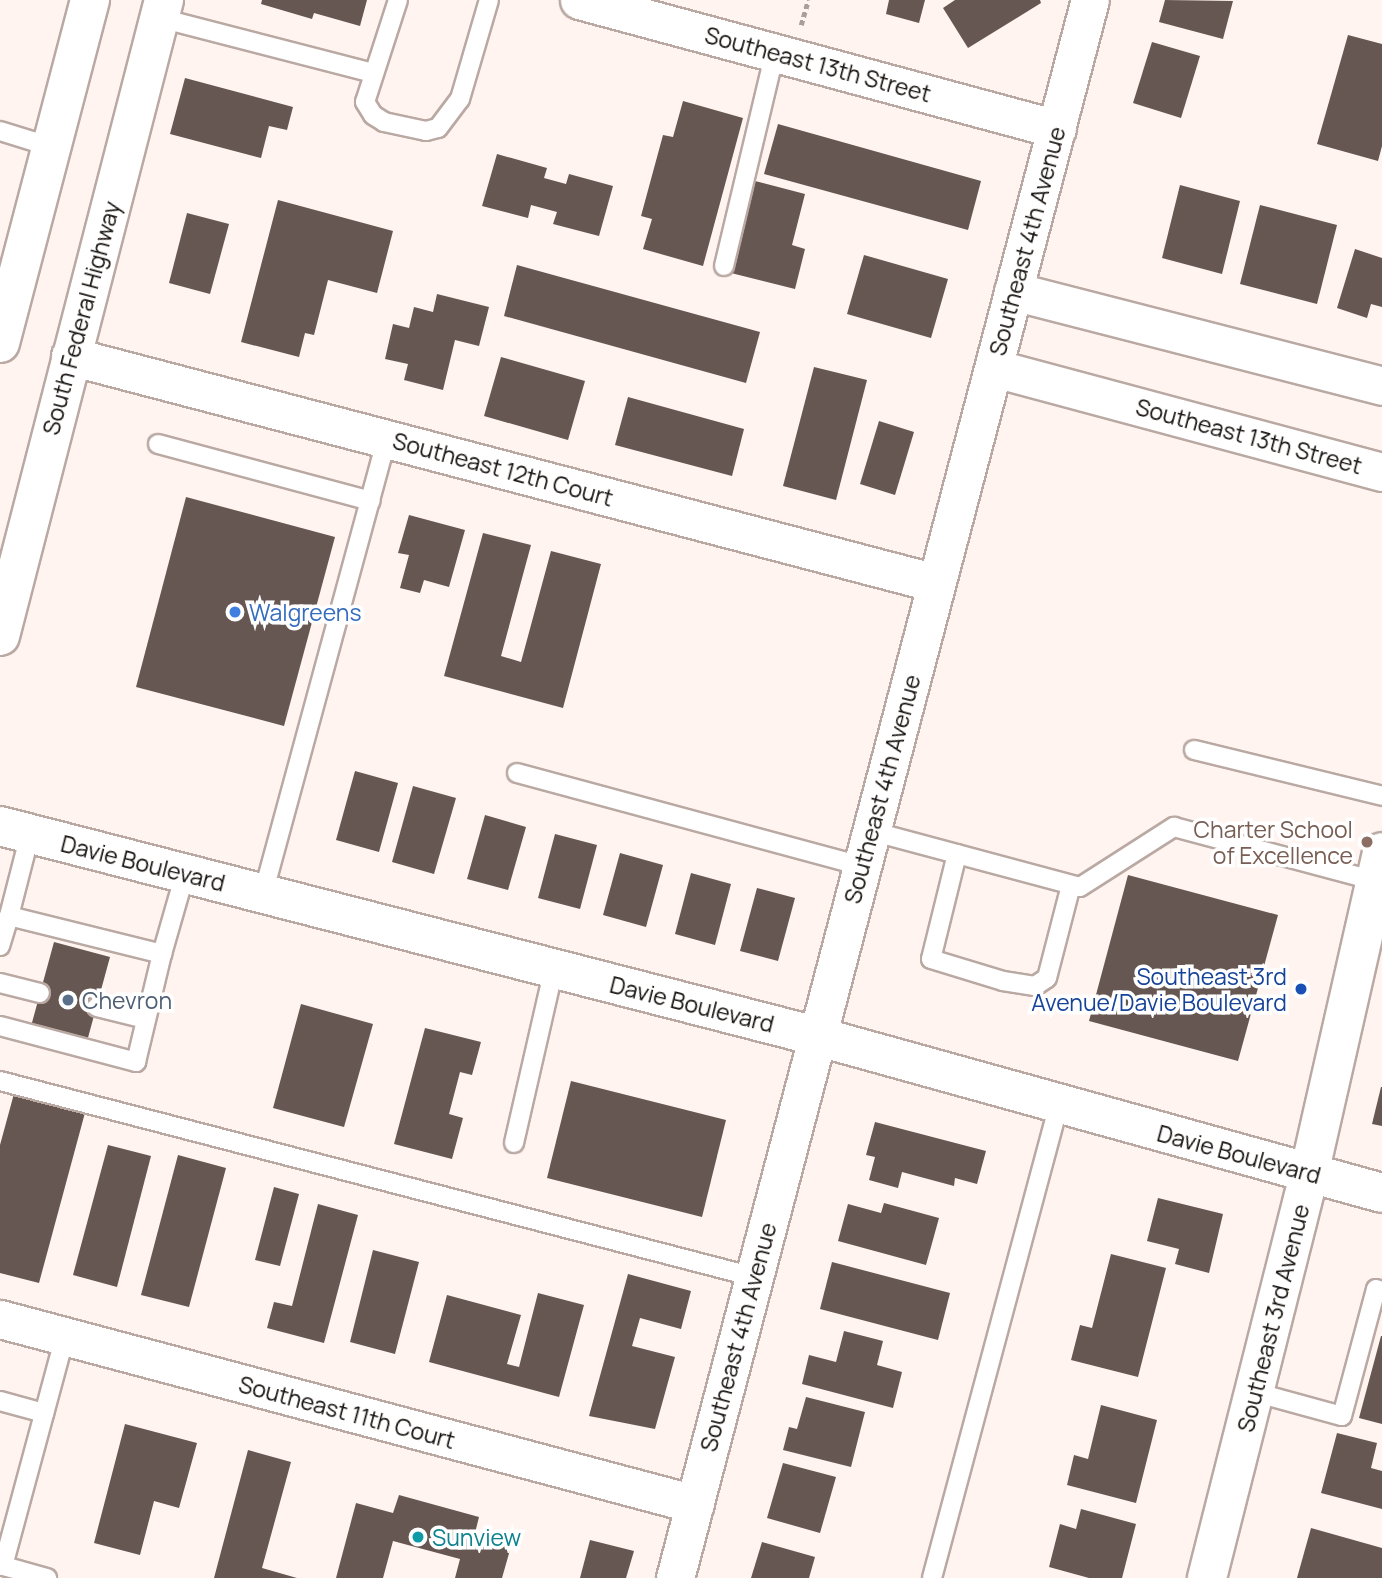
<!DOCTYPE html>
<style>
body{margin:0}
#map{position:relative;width:1382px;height:1578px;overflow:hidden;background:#fff4f0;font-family:Manrope,sans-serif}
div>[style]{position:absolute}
.building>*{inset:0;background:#665752}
.path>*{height:4.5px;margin-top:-2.25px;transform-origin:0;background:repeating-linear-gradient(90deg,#a89f9b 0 5px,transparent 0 8.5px)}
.roads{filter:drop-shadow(2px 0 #baa9a3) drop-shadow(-2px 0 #baa9a3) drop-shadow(0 2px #baa9a3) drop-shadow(0 -2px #baa9a3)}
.lane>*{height:18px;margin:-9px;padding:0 9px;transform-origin:9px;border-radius:9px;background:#fff}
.street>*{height:37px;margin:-18.5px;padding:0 18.5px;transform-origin:18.5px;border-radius:18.5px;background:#fff}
.secondary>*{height:38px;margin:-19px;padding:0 19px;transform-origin:19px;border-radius:19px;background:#fff}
.primary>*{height:38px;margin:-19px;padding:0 19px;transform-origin:19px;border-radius:19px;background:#fff}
.dots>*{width:19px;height:19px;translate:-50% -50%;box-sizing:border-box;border:4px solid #fff;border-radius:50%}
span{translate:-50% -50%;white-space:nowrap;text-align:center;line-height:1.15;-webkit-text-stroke:7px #fff;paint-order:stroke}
.street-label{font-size:23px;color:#140f0c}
.shop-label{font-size:23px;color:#366cbe}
.left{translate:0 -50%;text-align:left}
.education-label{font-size:23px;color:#785e54}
.right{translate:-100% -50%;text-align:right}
.transit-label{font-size:23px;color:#164399}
.service-label{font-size:23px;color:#4e5e75}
.culture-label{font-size:23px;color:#0d838f}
</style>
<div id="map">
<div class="building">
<i style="clip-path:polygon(262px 0,367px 0,360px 26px,314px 13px,312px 19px,261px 4px)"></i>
<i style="clip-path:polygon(889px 0,925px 0,919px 23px,886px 14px)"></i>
<i style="clip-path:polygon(955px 0,1040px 0,1041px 3px,968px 48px,943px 8px)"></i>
<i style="clip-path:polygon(1165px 0,1233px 1px,1223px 39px,1159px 22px)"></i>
<i style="clip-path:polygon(1348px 35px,1382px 44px,1382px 146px,1378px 161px,1317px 144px)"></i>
<i style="clip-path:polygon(1152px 42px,1200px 56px,1181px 118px,1133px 103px)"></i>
<i style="clip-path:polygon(185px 78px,293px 107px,287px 130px,269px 126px,261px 158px,170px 134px)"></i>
<i style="clip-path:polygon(683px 101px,743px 118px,703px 266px,643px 249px,652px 219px,641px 216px,663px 135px,673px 137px)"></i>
<i style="clip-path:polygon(778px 124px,981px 181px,968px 230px,764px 174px)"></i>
<i style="clip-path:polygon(497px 154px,547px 168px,544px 178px,566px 184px,569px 174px,613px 186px,599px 236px,553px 224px,557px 212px,531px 205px,528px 218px,482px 206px)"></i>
<i style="clip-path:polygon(751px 180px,805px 194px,792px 245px,805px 249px,795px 289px,727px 272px)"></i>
<i style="clip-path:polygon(1180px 185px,1240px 201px,1222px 274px,1162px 258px)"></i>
<i style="clip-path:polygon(278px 200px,393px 231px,377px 293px,328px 280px,314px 335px,305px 333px,299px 357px,241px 342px)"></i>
<i style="clip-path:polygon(1260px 205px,1337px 225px,1317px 304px,1240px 284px)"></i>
<i style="clip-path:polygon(187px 213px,229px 224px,210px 294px,169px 283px)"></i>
<i style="clip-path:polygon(1355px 249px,1382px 258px,1382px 307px,1371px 304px,1367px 318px,1337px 308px)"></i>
<i style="clip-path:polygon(864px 255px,948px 279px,931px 338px,847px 314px)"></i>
<i style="clip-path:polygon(517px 265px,760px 332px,746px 383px,504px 316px)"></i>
<i style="clip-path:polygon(437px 294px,489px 307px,479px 346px,455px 340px,443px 390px,404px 380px,408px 364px,385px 359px,393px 324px,409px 328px,414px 307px,433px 312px)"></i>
<i style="clip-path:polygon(501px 357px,585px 381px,568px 440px,484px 416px)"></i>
<i style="clip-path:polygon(814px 367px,867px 380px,836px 500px,783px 486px)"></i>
<i style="clip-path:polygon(628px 397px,744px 429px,732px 476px,615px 445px)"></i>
<i style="clip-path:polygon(879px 421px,914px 432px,895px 495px,860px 484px)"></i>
<i style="clip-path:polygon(186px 497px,335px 537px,284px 726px,136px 687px)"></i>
<i style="clip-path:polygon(409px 515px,465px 530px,449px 587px,424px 580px,420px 593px,400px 588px,409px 555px,398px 553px)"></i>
<i style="clip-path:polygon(483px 533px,531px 545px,501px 656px,521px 662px,551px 551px,601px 564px,563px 708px,444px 676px)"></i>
<i style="clip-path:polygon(355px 771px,398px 783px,379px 852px,336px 840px)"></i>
<i style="clip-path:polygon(413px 786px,456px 798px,434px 874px,392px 862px)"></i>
<i style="clip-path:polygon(485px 815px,526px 827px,508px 890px,467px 879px)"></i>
<i style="clip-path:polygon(555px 834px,597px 845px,580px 909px,538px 898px)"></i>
<i style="clip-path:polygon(620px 853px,663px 865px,646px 927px,603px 915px)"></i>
<i style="clip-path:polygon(691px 873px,731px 884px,715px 945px,675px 934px)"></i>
<i style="clip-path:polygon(1128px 875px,1278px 915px,1238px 1061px,1089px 1021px)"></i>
<i style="clip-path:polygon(757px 888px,795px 898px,778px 961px,740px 951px)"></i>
<i style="clip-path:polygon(54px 942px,110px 957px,86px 1045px,30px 1030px)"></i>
<i style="clip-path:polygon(301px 1004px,373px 1024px,344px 1127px,273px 1108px)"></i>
<i style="clip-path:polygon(425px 1028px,481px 1042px,472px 1075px,460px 1072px,449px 1114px,463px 1118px,452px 1159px,394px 1144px)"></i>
<i style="clip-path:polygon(571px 1081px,726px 1120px,702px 1217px,547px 1178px)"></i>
<i style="clip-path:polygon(1381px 1087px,1382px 1087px,1382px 1126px,1372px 1124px)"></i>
<i style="clip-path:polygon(15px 1090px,86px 1109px,39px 1283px,0 1273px,0 1145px)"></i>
<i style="clip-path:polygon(875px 1122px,986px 1151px,977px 1184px,955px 1178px,954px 1186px,902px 1172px,898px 1188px,869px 1180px,875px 1157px,866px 1155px)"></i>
<i style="clip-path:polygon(108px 1145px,151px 1156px,117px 1287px,73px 1275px)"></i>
<i style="clip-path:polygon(178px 1155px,226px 1168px,189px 1307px,141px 1295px)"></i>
<i style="clip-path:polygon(274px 1187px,299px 1194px,280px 1266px,255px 1260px)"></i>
<i style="clip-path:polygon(1158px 1198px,1223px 1214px,1209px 1273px,1175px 1264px,1179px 1249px,1147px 1241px)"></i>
<i style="clip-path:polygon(884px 1203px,939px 1218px,926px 1265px,838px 1241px,848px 1204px,881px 1213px)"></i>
<i style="clip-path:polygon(318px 1204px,358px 1215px,324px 1343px,267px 1328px,274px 1302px,292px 1306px)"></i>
<i style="clip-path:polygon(373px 1250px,419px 1262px,395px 1354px,350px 1342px)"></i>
<i style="clip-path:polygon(1111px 1254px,1166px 1268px,1138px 1377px,1071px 1360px,1080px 1325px,1092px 1328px)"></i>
<i style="clip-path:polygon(832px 1262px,950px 1293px,938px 1340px,820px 1309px)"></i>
<i style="clip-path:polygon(628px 1274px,691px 1291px,681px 1329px,640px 1318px,632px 1346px,675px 1357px,655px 1429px,589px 1416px)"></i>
<i style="clip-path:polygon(538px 1293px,584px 1305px,559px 1397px,429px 1362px,447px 1295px,521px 1315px,507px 1364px,519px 1367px)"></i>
<i style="clip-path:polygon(844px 1331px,883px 1341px,877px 1365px,902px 1372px,893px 1408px,802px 1384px,809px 1355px,836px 1362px)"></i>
<i style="clip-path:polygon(1381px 1336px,1382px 1336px,1382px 1424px,1359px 1418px)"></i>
<i style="clip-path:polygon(806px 1397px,865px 1412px,851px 1467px,783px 1450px,789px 1427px,797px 1429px)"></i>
<i style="clip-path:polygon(1101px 1405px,1157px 1420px,1136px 1503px,1067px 1485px,1074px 1455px,1088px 1459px)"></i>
<i style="clip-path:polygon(125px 1424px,197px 1443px,179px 1508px,154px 1501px,140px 1555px,94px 1543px)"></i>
<i style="clip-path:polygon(1337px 1433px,1377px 1443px,1371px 1468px,1382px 1471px,1382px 1509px,1321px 1493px)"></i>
<i style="clip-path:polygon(248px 1450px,291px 1462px,262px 1568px,297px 1578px,214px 1578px)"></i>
<i style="clip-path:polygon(783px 1463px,836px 1477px,820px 1533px,767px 1518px)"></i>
<i style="clip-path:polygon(399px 1495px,479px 1517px,475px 1533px,512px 1543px,502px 1578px,455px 1578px,460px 1559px,393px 1541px,383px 1578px,336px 1578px,356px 1503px,393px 1513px)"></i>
<i style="clip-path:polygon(1081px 1509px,1136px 1524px,1122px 1578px,1089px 1578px,1049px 1567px,1060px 1524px,1076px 1529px)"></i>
<i style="clip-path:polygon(1311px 1528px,1382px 1548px,1382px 1578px,1297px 1578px)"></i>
<i style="clip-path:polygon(590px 1540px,634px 1551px,626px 1578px,580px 1578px)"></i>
<i style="clip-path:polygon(762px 1542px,815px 1557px,809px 1578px,751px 1578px)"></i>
</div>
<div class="path">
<i style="left:801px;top:25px;width:26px;rotate:-74deg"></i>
</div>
<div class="roads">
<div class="lane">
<i style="left:398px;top:0;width:107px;rotate:107.9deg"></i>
<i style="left:365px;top:102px;width:15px;rotate:58deg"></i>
<i style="left:373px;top:115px;width:13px;rotate:32deg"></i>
<i style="left:384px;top:122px;width:43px;rotate:12.1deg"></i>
<i style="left:426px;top:131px;width:12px;rotate:-14deg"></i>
<i style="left:438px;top:128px;width:36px;rotate:-53deg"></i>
<i style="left:460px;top:99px;width:103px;rotate:-73.7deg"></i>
<i style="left:160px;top:18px;width:220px;rotate:14.5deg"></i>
<i style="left:0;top:131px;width:54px;rotate:17.1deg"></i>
<i style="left:724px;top:266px;width:220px;rotate:-76.6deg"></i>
<i style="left:158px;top:444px;width:220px;rotate:15deg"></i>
<i style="left:1194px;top:750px;width:194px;rotate:13.7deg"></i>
<i style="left:517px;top:773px;width:356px;rotate:15.1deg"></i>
<i style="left:871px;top:831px;width:216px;rotate:15deg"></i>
<i style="left:1080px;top:887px;width:112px;rotate:-32.6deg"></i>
<i style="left:1174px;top:827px;width:208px;rotate:15deg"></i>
<i style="left:957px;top:854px;width:108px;rotate:103.9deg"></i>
<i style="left:931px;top:959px;width:75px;rotate:17deg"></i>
<i style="left:1003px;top:981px;width:32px;rotate:9deg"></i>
<i style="left:1035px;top:986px;width:14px;rotate:-34deg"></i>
<i style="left:1047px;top:978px;width:96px;rotate:-75.5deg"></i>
<i style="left:263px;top:894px;width:472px;rotate:-74.8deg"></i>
<i style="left:9px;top:916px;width:85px;rotate:-75.6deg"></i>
<i style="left:0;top:946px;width:31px;rotate:-73deg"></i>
<i style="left:9px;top:916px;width:158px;rotate:13.9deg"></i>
<i style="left:162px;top:954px;width:83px;rotate:-74deg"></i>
<i style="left:0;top:983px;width:41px;rotate:14deg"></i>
<i style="left:97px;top:1007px;width:50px;rotate:13.8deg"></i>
<i style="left:0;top:1026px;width:141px;rotate:14.8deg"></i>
<i style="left:136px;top:1062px;width:111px;rotate:-76.5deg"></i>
<i style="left:0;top:1081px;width:779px;rotate:14.57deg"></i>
<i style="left:514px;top:1143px;width:179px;rotate:-77.1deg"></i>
<i style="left:1254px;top:1392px;width:91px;rotate:15.3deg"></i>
<i style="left:1342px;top:1416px;width:131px;rotate:-75deg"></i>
<i style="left:1376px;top:1289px;width:6px;rotate:18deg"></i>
<i style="left:0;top:1401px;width:46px;rotate:15.3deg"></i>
<i style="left:0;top:1565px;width:49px;rotate:15.5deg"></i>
<i style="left:3px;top:1566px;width:238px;rotate:-74.9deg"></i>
<i style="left:932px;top:1578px;width:491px;rotate:-75deg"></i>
</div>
<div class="street">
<i style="left:579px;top:0;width:495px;rotate:15.1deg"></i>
<i style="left:1013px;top:291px;width:381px;rotate:14.4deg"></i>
<i style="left:70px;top:356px;width:895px;rotate:14.69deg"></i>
<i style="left:994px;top:368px;width:402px;rotate:15deg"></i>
<i style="left:0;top:1319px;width:719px;rotate:14.91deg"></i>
<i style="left:675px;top:1578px;width:1632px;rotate:-75.27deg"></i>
</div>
<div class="secondary">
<i style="left:0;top:826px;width:843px;rotate:14.43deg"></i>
<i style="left:816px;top:1036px;width:587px;rotate:15.5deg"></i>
<i style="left:1207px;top:1578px;width:417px;rotate:-75.8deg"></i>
<i style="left:1309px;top:1174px;width:330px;rotate:-77.2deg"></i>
</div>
<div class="primary">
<i style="left:0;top:343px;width:355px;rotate:-75.3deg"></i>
<i style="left:0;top:636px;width:657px;rotate:-75.54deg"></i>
</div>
</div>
<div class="dots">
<i style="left:235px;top:612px;background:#3f7fe0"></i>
<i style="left:1367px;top:842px;background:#8d6e63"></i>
<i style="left:1301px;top:989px;background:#1a4fb4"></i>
<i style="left:68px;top:1000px;background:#5c6f8a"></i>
<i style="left:418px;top:1537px;background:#0f9aa8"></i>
</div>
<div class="street-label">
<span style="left:818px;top:64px;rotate:15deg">Southeast 13th Street</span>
<span style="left:1027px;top:241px;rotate:-75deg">Southeast 4th Avenue</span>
<span style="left:81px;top:318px;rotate:-75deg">South Federal Highway</span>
<span style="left:1249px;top:436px;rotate:15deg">Southeast 13th Street</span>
<span style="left:503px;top:469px;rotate:15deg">Southeast 12th Court</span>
<span style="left:882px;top:789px;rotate:-75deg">Southeast 4th Avenue</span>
<span style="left:143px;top:863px;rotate:14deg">Davie Boulevard</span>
<span style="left:692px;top:1004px;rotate:14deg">Davie Boulevard</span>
<span style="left:1239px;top:1154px;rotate:15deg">Davie Boulevard</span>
<span style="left:1273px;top:1318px;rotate:-76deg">Southeast 3rd Avenue</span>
<span style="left:738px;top:1337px;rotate:-75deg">Southeast 4th Avenue</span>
<span style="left:347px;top:1412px;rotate:15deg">Southeast 11th Court</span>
</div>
<div class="shop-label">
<span class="left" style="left:249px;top:612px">Walgreens</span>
</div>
<div class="education-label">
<span class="right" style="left:1353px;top:842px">Charter School<br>of Excellence</span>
</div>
<div class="transit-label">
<span class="right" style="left:1287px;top:989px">Southeast 3rd<br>Avenue/Davie Boulevard</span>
</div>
<div class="service-label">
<span class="left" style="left:82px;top:1000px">Chevron</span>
</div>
<div class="culture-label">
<span class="left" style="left:432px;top:1537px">Sunview</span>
</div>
</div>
